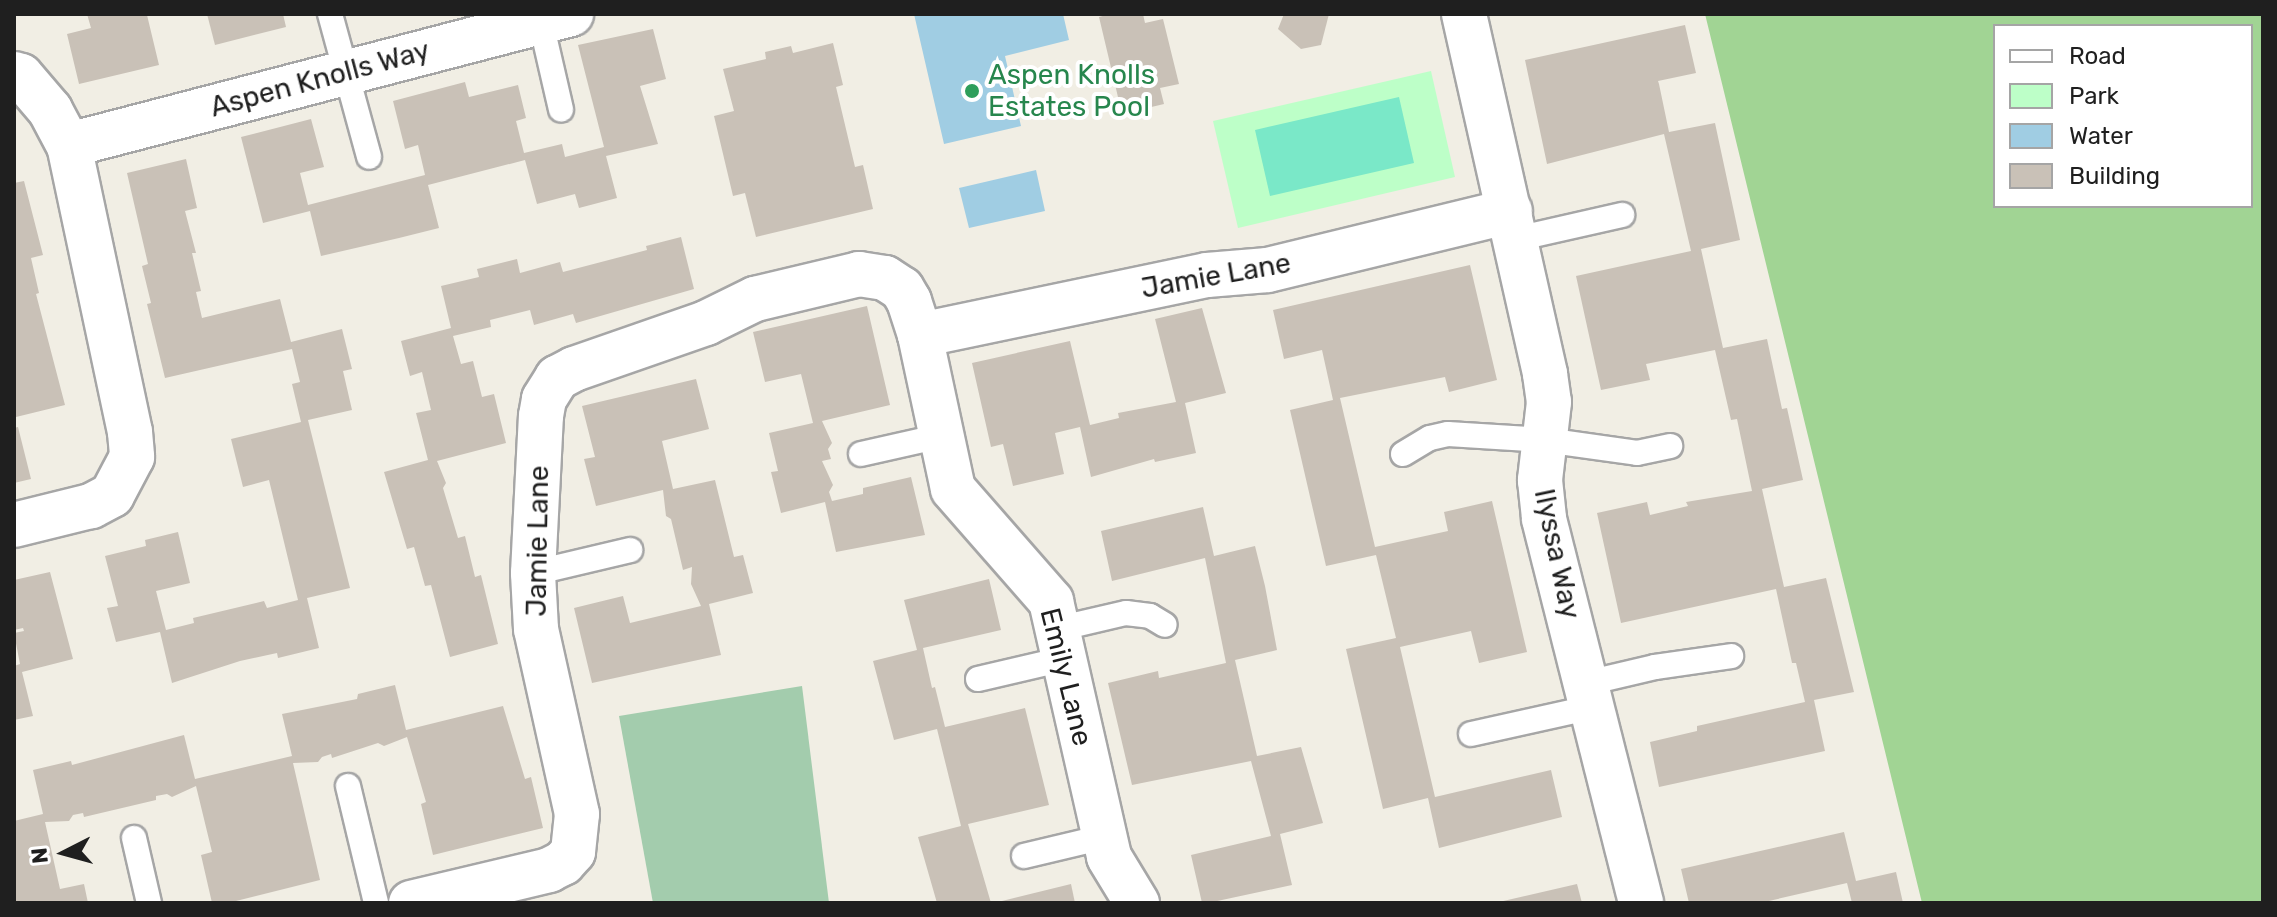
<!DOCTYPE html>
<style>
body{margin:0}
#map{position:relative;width:2277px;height:917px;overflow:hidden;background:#f1eee4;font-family:Rubik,sans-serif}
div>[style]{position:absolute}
.forest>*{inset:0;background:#a1d494}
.cemetery>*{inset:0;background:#a3ccad}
.park>*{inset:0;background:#bdffc8}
.pitch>*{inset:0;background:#7ae8c8}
.water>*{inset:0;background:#a0cde3}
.building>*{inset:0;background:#c9c1b7}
.roads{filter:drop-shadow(2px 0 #a6a6a6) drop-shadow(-2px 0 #a6a6a6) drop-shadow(0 2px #a6a6a6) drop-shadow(0 -2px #a6a6a6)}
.lane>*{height:24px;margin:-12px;padding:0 12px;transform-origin:12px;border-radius:12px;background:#fff}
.street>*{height:44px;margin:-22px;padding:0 22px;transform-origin:22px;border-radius:22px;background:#fff}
.dots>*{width:22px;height:22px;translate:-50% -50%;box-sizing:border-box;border:4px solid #fff;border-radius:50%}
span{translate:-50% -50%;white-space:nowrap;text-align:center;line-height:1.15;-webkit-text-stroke:8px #fff;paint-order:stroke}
.leisure-label{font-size:28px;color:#27864d}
.left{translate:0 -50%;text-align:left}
.street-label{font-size:28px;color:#1f1f1f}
.frame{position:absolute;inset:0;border:16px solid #1f1f1f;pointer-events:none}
.legend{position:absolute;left:1993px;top:24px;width:260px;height:184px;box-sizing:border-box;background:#fff;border:2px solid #a5a5a5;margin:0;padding:10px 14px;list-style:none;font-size:24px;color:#1f1f1f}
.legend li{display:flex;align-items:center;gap:16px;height:40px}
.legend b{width:40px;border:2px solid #a5a5a5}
.north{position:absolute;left:24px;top:813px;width:80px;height:80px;-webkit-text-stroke:6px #fff;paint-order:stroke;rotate:264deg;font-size:22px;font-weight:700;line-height:32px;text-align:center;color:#1f1f1f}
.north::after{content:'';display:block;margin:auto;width:28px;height:36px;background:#1f1f1f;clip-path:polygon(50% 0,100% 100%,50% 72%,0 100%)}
</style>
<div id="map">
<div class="forest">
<i style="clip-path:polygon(evenodd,1705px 14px,2263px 14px,2263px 903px,1922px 903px,1705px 14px,1995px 26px,2251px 26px,2251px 206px,1995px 206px,1995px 26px)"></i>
</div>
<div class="cemetery">
<i style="clip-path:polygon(802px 686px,829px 903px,653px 903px,619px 716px)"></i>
</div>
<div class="park">
<i style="clip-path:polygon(1431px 71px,1455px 177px,1238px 228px,1213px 121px)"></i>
</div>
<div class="pitch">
<i style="clip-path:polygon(1399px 97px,1414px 163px,1270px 196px,1255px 130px)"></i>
</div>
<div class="water">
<i style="clip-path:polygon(914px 14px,1063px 14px,1069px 40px,1005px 56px,1021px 126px,944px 144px)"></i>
<i style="clip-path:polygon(1036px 170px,1045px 211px,969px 228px,959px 188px)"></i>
</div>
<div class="building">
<i style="clip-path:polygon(87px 14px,147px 15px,159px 65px,79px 84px,67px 34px,91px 28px)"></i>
<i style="clip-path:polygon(207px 14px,283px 14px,286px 27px,215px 45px)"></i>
<i style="clip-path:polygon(1110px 14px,1143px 14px,1145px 23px,1163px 19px,1179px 84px,1160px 88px,1164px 104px,1122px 114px,1099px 17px)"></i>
<i style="clip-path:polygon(1284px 14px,1329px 14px,1321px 45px,1301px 49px,1278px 29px)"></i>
<i style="clip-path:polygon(1685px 25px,1696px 73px,1658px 81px,1659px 84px,1669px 132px,1715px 123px,1740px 240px,1701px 249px,1723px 348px,1767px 339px,1782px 409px,1787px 408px,1803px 480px,1762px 489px,1784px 587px,1826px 578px,1854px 692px,1814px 700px,1825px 751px,1659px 787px,1650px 742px,1697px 731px,1697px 726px,1805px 702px,1796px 663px,1792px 663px,1776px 589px,1621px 623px,1597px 513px,1647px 502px,1650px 515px,1688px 506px,1686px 502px,1752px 491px,1737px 419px,1731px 420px,1715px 350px,1646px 364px,1650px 380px,1601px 390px,1576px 276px,1691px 251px,1664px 134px,1547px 164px,1525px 60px)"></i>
<i style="clip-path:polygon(653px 29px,666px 79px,640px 86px,658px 144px,606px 156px,617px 198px,579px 208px,575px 194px,537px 204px,525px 160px,428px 185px,439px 228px,399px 238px,321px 256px,310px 211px,263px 223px,241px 137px,311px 119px,324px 167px,300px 173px,308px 205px,425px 175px,418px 145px,405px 149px,393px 101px,465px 82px,469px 97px,518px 85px,526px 118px,516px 121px,524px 153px,562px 144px,565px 157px,604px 147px,578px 45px)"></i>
<i style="clip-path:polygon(833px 43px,843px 85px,836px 87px,855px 167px,863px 165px,873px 209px,756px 237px,745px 193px,733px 196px,714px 116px,734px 111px,723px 69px,766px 59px,765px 52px,791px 46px,793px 53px)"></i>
<i style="clip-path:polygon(186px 159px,197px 208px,185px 211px,196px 253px,192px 253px,201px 291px,196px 292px,202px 318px,280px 299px,291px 342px,342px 329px,352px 369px,343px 371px,352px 410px,308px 420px,350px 588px,307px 598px,319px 648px,278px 658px,277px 653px,240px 661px,172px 683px,160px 632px,116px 642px,107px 608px,118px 606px,105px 556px,146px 546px,145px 540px,178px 532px,190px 583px,156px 591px,166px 630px,194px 623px,193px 618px,264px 601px,267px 608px,298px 600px,269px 480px,243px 487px,231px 439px,301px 422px,292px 384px,300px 382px,292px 349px,165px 378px,147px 304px,151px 303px,142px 266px,148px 264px,127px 173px)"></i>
<i style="clip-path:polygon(24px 181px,43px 255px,31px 258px,39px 293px,36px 294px,65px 405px,16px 417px,14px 183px)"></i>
<i style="clip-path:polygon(681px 237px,694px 289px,576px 323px,573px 314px,534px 325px,530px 310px,490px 320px,491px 327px,453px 336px,461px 364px,473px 361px,482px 397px,494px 394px,506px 443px,437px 461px,446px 483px,443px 488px,458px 538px,465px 536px,475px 577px,481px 575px,498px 644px,450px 657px,431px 585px,425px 586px,414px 547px,407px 549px,384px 472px,428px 460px,416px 413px,431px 410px,422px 372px,410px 376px,401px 341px,451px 328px,441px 286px,479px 277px,477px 269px,517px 259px,520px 273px,560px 262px,563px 272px,647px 250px,646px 246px)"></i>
<i style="clip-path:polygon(1470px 265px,1497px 380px,1449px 392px,1445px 377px,1340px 398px,1375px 547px,1448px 531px,1444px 512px,1492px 501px,1527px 652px,1479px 663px,1471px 631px,1400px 647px,1435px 797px,1551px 770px,1562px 817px,1439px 848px,1428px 798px,1383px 809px,1346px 649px,1396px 638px,1376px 555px,1326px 566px,1290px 410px,1333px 400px,1322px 350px,1284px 359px,1273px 310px)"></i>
<i style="clip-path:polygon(867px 306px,890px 405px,822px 421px,832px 443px,828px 449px,831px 459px,822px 461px,833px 485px,829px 492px,832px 501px,863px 494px,863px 488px,911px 477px,925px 535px,836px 552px,825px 502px,781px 513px,771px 472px,778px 471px,769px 433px,813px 423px,801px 374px,765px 382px,753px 332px)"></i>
<i style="clip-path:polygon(1202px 308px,1226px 393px,1185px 403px,1196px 453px,1155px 462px,1154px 459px,1091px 477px,1080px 427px,1055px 433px,1064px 474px,1013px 486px,1003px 444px,991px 447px,972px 363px,1070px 341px,1090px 425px,1119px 418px,1118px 413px,1176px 402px,1155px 319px)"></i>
<i style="clip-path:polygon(696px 379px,709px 429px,662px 441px,673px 489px,715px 480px,734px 557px,743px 555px,753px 593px,709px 604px,721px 655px,592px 683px,574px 608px,623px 596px,630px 623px,701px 606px,691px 584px,692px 567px,683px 570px,671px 519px,666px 516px,663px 490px,596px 506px,584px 459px,595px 457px,582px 406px)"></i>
<i style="clip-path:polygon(18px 427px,31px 479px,14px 483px,14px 428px)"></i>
<i style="clip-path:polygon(1203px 507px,1214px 556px,1255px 546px,1265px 586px,1277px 650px,1235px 660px,1257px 756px,1301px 747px,1323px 823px,1280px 834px,1292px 885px,1208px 903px,1202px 903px,1191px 855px,1271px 836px,1251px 761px,1132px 785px,1108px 683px,1158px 671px,1159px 678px,1226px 663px,1205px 558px,1112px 581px,1101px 531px)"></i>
<i style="clip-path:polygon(50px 572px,73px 659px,22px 672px,33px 716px,14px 720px,14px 666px,20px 664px,14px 633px,24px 631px,23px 628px,14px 630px,14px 580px)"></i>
<i style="clip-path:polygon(989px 579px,1001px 630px,923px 648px,932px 688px,935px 687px,945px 727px,1025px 708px,1049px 805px,968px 824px,991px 903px,937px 903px,918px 837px,961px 826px,937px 729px,894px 740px,873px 661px,917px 650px,904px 600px)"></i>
<i style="clip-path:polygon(395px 685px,406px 730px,503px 706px,525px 779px,531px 777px,543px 828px,433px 855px,421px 804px,426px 802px,407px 737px,384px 746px,378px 743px,332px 758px,331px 754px,322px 757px,318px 762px,293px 763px,320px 880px,228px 903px,212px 903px,201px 855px,212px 852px,196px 786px,172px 797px,167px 794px,156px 796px,156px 800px,84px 817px,83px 813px,73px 815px,69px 821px,45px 822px,60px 889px,84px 884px,88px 903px,15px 903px,14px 821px,43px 814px,33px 770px,71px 761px,72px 765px,184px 735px,195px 779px,292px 756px,282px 714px,357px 699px,358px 694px)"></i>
<i style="clip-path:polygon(1844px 832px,1856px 881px,1896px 872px,1903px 903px,1852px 903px,1847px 883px,1760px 903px,1689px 903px,1681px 869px)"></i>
<i style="clip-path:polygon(1071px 884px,1075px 903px,998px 903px,998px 902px)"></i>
<i style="clip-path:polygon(1577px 884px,1582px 903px,1499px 903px,1499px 902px)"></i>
</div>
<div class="roads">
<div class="lane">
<i style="left:330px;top:14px;width:148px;rotate:74.7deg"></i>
<i style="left:539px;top:14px;width:98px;rotate:77deg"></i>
<i style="left:1516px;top:239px;width:109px;rotate:-12.8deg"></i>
<i style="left:861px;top:454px;width:82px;rotate:-12.7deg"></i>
<i style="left:1403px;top:454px;width:31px;rotate:-31deg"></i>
<i style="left:1430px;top:438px;width:18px;rotate:-13deg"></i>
<i style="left:1448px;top:434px;width:97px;rotate:3.5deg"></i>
<i style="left:1545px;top:440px;width:93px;rotate:8deg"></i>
<i style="left:1637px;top:453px;width:34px;rotate:-12deg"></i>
<i style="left:533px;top:573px;width:100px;rotate:-13.3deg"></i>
<i style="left:1057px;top:629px;width:71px;rotate:-13.1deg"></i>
<i style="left:1126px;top:613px;width:24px;rotate:7deg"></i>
<i style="left:1150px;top:616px;width:17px;rotate:31deg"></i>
<i style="left:978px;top:679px;width:88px;rotate:-13.1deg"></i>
<i style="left:1587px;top:683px;width:70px;rotate:-13.2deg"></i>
<i style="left:1655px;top:667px;width:77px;rotate:-8.2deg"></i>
<i style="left:1471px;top:734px;width:125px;rotate:-12.5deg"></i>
<i style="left:348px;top:786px;width:120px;rotate:76.5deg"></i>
<i style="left:134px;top:838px;width:67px;rotate:77deg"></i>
<i style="left:1024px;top:856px;width:82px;rotate:-13.4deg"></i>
</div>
<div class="street">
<i style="left:1464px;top:14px;width:369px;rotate:77.3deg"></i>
<i style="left:1545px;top:374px;width:28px;rotate:82deg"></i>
<i style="left:1549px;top:402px;width:79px;rotate:96.6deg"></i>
<i style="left:1540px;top:480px;width:39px;rotate:84deg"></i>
<i style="left:1544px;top:519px;width:396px;rotate:75.8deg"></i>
<i style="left:14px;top:74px;width:7px;rotate:16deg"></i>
<i style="left:21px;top:76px;width:45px;rotate:49.5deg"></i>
<i style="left:50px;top:110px;width:40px;rotate:62deg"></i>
<i style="left:69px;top:145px;width:293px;rotate:78deg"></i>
<i style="left:130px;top:432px;width:25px;rotate:85deg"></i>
<i style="left:132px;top:457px;width:43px;rotate:117.8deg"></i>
<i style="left:112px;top:495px;width:24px;rotate:152deg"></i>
<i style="left:91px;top:506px;width:79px;rotate:166.1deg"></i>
<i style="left:69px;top:145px;width:519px;rotate:-14.63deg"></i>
<i style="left:920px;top:335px;width:293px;rotate:-11.8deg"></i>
<i style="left:1207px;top:275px;width:61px;rotate:-4.7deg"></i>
<i style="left:1268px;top:270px;width:249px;rotate:-13.7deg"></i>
<i style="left:411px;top:903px;width:142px;rotate:-13.4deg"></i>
<i style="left:549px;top:870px;width:16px;rotate:-27deg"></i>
<i style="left:563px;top:863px;width:15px;rotate:-48deg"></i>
<i style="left:573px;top:852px;width:38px;rotate:-84deg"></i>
<i style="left:577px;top:814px;width:189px;rotate:-102.5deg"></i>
<i style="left:536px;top:629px;width:56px;rotate:-93.1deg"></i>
<i style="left:533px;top:573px;width:157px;rotate:-87.1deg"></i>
<i style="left:541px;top:416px;width:17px;rotate:-80deg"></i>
<i style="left:544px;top:399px;width:25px;rotate:-58deg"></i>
<i style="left:557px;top:378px;width:19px;rotate:-28deg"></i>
<i style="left:574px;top:369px;width:140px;rotate:-19.2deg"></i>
<i style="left:706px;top:323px;width:55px;rotate:-26.1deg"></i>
<i style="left:755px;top:299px;width:107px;rotate:-13.5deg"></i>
<i style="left:859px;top:274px;width:26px;rotate:9deg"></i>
<i style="left:885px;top:278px;width:20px;rotate:33deg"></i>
<i style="left:902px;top:289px;width:14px;rotate:60deg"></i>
<i style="left:909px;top:301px;width:36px;rotate:72deg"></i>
<i style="left:920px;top:335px;width:157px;rotate:77.9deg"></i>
<i style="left:953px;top:489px;width:149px;rotate:48.8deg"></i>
<i style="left:1051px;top:601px;width:262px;rotate:77.2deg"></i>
<i style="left:1109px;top:857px;width:54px;rotate:58.7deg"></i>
</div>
</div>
<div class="dots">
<i style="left:972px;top:91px;background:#2e9e5b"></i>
</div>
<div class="leisure-label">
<span class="left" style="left:988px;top:91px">Aspen Knolls<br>Estates Pool</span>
</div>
<div class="street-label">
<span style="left:320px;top:79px;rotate:-15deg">Aspen Knolls Way</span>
<span style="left:1216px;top:276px;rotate:-10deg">Jamie Lane</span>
<span style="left:538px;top:541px;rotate:-89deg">Jamie Lane</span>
<span style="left:1557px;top:554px;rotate:78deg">Ilyssa Way</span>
<span style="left:1066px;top:677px;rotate:76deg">Emily Lane</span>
</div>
<div class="frame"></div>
<ul class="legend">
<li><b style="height:10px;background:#fff"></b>Road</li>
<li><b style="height:22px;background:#bdffc8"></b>Park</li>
<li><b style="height:22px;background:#a0cde3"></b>Water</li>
<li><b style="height:22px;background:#c9c1b7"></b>Building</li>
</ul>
<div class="north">N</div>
</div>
